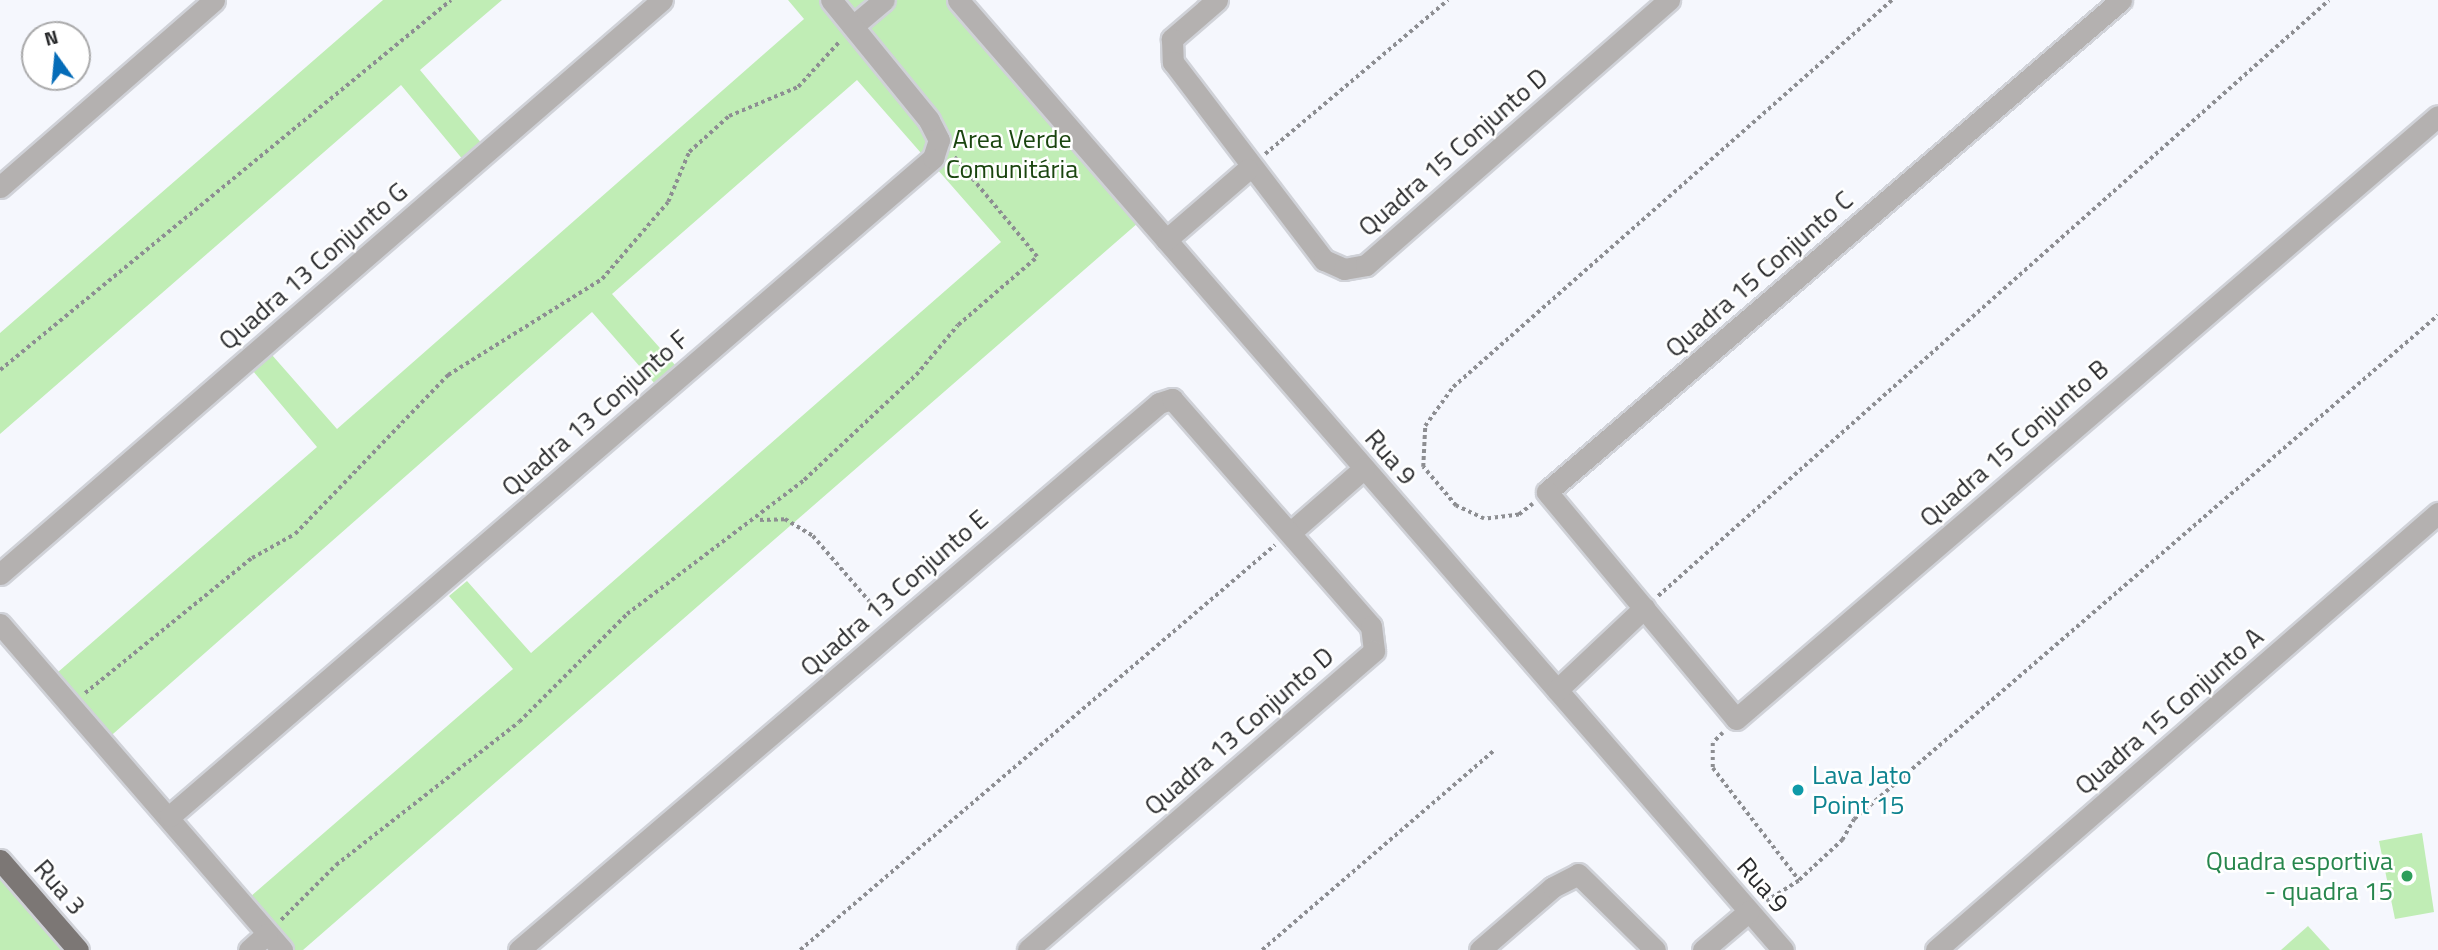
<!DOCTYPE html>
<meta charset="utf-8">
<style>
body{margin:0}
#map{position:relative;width:2438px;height:950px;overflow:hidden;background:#f5f7fd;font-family:"Titillium Web",sans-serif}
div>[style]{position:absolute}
.green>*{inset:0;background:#c0edb5}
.path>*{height:3.5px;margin-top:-1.75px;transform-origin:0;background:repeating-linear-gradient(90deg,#8d8e92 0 3.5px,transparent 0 7px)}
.roads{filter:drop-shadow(2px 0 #d0d2d8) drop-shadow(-2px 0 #d0d2d8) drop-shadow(0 2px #d0d2d8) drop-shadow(0 -2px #d0d2d8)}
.minor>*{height:21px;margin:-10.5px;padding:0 10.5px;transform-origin:10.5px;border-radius:10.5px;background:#b4b1b0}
.major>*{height:21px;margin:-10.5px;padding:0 10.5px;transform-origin:10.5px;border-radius:10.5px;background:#7c7775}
.dots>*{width:19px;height:19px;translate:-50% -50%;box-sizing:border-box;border:4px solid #fff;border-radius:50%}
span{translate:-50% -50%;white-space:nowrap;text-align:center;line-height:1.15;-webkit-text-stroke:5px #fff;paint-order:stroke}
.park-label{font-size:26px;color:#1a450f}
.street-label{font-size:26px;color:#2a2b2d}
.culture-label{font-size:26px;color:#0d838f}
.left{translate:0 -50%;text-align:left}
.leisure-label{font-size:26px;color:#27864d}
.right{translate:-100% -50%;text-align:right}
.north{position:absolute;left:21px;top:21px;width:70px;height:70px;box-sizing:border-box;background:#fff;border:2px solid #aaaaab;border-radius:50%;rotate:345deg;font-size:19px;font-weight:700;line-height:28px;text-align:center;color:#2a2b2d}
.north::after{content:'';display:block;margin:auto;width:24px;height:32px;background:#056cb8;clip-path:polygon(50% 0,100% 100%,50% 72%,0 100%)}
</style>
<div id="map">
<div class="green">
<i style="clip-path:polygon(383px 0,502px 0,420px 70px,488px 151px,469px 167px,401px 85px,0 434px,0 333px)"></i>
<i style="clip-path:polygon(788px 0,958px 0,1146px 216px,303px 950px,282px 950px,242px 904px,513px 669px,449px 596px,467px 581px,531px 653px,1001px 242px,930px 161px,938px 141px,921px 153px,857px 80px,612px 294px,675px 365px,656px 385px,592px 312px,105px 741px,50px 679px,317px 447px,253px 371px,272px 355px,337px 429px,804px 19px)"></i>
<i style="clip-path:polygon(2422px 833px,2434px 912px,2395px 919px,2379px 841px)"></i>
<i style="clip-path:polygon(0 861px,77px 950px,0 950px)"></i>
<i style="clip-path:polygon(2308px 926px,2330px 950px,2281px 950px)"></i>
</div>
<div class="path">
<i style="left:1265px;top:154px;width:239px;rotate:-40.1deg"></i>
<i style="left:0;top:370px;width:583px;rotate:-39.37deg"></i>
<i style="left:1533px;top:504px;width:18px;rotate:142deg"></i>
<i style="left:1519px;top:515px;width:35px;rotate:173deg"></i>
<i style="left:1484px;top:519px;width:31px;rotate:-155deg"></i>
<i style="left:1456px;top:506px;width:51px;rotate:-130.2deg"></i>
<i style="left:1423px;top:467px;width:41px;rotate:-87.2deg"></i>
<i style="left:1425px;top:426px;width:48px;rotate:-54.3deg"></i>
<i style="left:1453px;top:387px;width:585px;rotate:-41.4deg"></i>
<i style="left:760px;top:520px;width:25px;rotate:-2deg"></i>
<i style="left:785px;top:519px;width:33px;rotate:31deg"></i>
<i style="left:813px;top:536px;width:106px;rotate:49.2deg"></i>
<i style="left:1658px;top:596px;width:897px;rotate:-41.61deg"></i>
<i style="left:85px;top:693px;width:215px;rotate:-39deg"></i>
<i style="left:252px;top:558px;width:49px;rotate:-29.2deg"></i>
<i style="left:295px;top:534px;width:221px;rotate:-46.1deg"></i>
<i style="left:448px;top:375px;width:181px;rotate:-31.9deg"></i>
<i style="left:602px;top:279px;width:101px;rotate:-49.4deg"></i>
<i style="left:668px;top:202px;width:54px;rotate:-67.2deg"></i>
<i style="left:689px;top:152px;width:54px;rotate:-42deg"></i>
<i style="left:729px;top:116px;width:75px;rotate:-22.8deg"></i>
<i style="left:798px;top:87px;width:62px;rotate:-47.6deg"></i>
<i style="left:1723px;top:733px;width:14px;rotate:135deg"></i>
<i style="left:1713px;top:743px;width:25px;rotate:90deg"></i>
<i style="left:1713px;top:768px;width:141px;rotate:52.5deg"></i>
<i style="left:1766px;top:901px;width:39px;rotate:-32deg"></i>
<i style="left:1799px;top:880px;width:59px;rotate:-42.9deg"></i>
<i style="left:1842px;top:840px;width:24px;rotate:-60deg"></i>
<i style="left:1854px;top:819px;width:771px;rotate:-40.79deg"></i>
<i style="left:281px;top:920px;width:78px;rotate:-45deg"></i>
<i style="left:336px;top:865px;width:232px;rotate:-38deg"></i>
<i style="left:519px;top:722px;width:153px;rotate:-45deg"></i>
<i style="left:627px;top:614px;width:222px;rotate:-37.1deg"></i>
<i style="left:804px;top:480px;width:154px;rotate:-43.2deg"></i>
<i style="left:916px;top:375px;width:65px;rotate:-50deg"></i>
<i style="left:958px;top:325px;width:104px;rotate:-40.7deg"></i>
<i style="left:1037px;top:257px;width:131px;rotate:-129.7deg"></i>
<i style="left:800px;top:950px;width:624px;rotate:-40.45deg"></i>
<i style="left:1262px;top:950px;width:305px;rotate:-40.7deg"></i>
</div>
<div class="roads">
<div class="minor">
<i style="left:958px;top:0;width:1258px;rotate:49.03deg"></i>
<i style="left:1217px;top:0;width:60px;rotate:139.1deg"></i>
<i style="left:1172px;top:39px;width:23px;rotate:88deg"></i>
<i style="left:1173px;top:62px;width:249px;rotate:52.7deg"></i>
<i style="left:1324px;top:260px;width:22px;rotate:24deg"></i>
<i style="left:1344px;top:269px;width:22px;rotate:-10deg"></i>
<i style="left:1366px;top:265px;width:403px;rotate:-41.2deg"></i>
<i style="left:2121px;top:0;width:756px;rotate:139.4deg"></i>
<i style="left:1547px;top:492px;width:295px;rotate:50.2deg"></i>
<i style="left:1736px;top:719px;width:925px;rotate:-40.66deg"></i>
<i style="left:853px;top:26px;width:40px;rotate:-40deg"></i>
<i style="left:0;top:187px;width:284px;rotate:-41.1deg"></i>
<i style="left:1166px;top:240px;width:108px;rotate:-40.9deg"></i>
<i style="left:1291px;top:532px;width:97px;rotate:-41.2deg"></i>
<i style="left:0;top:574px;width:876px;rotate:-40.93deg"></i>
<i style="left:0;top:624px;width:431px;rotate:49.1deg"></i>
<i style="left:1557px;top:690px;width:120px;rotate:-43.3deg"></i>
<i style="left:170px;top:816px;width:1008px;rotate:-40.77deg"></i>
<i style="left:933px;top:158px;width:19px;rotate:-72deg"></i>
<i style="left:939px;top:140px;width:22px;rotate:-117deg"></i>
<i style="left:929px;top:120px;width:155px;rotate:-129.2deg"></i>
<i style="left:249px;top:950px;width:24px;rotate:-42deg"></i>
<i style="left:519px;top:950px;width:842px;rotate:-40.52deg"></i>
<i style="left:1159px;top:403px;width:14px;rotate:-17deg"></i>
<i style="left:1172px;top:399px;width:302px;rotate:48.8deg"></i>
<i style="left:1371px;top:626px;width:25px;rotate:83deg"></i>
<i style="left:1374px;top:651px;width:457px;rotate:139.2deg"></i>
<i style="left:1480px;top:950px;width:96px;rotate:-40.8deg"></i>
<i style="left:1553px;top:887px;width:28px;rotate:-27deg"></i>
<i style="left:1578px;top:874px;width:108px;rotate:44.6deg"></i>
<i style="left:1703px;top:950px;width:60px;rotate:-40.3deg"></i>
<i style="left:1936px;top:950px;width:666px;rotate:-41.04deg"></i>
</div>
<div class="major">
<i style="left:0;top:860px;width:119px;rotate:49.1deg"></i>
</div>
</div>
<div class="dots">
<i style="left:1798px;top:790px;background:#0f9aa8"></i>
<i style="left:2407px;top:876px;background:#2e9e5b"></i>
</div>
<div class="park-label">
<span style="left:1012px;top:154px">Area Verde<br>Comunitária</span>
</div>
<div class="street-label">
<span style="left:1453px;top:152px;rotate:-41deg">Quadra 15 Conjunto D</span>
<span style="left:313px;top:266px;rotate:-41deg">Quadra 13 Conjunto G</span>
<span style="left:1759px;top:274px;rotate:-41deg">Quadra 15 Conjunto C</span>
<span style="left:595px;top:413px;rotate:-41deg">Quadra 13 Conjunto F</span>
<span style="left:2014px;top:443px;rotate:-41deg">Quadra 15 Conjunto B</span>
<span style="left:1391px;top:457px;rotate:49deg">Rua 9</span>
<span style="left:894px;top:593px;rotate:-41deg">Quadra 13 Conjunto E</span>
<span style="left:2169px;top:711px;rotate:-41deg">Quadra 15 Conjunto A</span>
<span style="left:1239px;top:731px;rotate:-41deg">Quadra 13 Conjunto D</span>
<span style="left:1763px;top:885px;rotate:49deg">Rua 9</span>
<span style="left:60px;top:887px;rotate:49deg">Rua 3</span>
</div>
<div class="culture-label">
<span class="left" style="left:1812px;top:790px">Lava Jato<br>Point 15</span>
</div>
<div class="leisure-label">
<span class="right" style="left:2393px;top:876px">Quadra esportiva<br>- quadra 15</span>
</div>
<div class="north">N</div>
</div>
